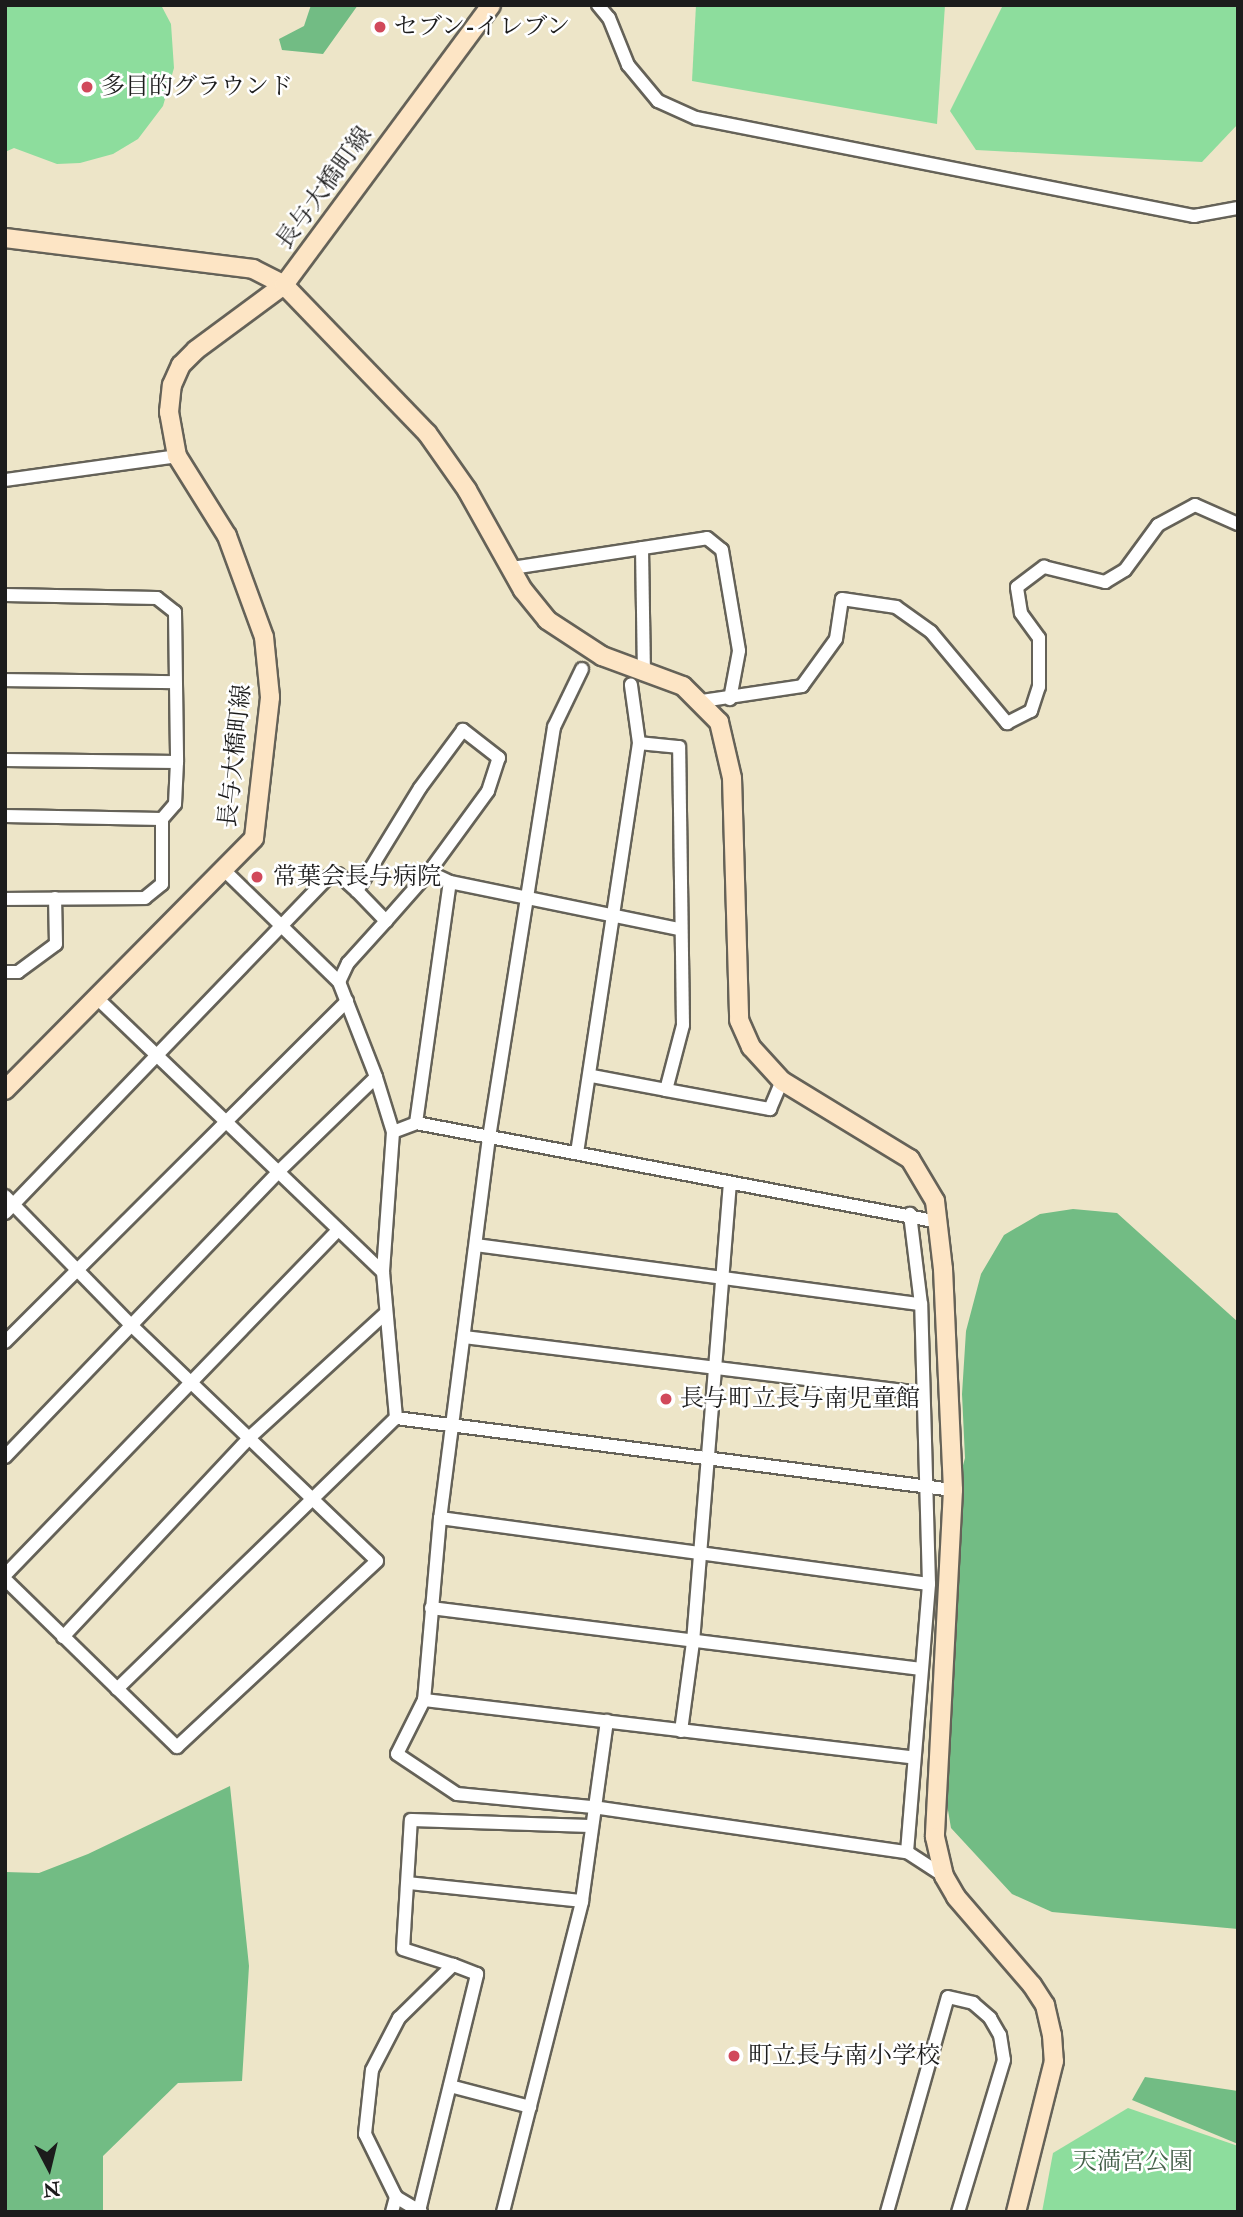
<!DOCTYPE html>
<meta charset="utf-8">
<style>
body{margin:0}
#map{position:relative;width:1243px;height:2217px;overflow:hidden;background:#ede5c8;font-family:"IM FELL Double Pica","Noto Serif JP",serif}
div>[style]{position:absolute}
.green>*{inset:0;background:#8ddd9d}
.forest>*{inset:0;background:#72bc84}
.roads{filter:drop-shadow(2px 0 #656258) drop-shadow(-2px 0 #656258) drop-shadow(0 2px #656258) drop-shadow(0 -2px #656258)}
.street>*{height:12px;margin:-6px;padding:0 6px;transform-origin:6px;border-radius:6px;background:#fff}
.secondary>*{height:18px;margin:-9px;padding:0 9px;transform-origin:9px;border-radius:9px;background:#fde5c5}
.dots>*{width:19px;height:19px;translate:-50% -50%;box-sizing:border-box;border:4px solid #fff;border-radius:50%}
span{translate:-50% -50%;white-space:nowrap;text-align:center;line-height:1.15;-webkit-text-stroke:5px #fff;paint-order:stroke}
.poi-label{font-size:24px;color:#1c1c1c}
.left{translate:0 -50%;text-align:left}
.street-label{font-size:24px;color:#1c1c1c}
.park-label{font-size:24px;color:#446049}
.frame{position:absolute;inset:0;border:7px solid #1c1c1c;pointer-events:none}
.north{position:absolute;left:14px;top:2133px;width:70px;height:70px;-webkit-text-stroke:5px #fff;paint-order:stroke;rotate:173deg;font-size:19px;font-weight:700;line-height:28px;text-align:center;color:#1c1c1c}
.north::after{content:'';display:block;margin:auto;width:24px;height:32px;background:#1c1c1c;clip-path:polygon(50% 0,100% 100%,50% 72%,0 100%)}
</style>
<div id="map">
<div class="green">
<i style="clip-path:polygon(5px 5px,161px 5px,171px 24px,174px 68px,163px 106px,138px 139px,113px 154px,80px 163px,57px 164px,14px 148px,5px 152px)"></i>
<i style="clip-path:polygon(696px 5px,945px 5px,937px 124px,692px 81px)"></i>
<i style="clip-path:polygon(1003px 5px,1238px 5px,1238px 124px,1202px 162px,976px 150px,950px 111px)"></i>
<i style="clip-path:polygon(1128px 2108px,1238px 2146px,1238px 2212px,1042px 2212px,1053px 2153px)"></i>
</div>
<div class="forest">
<i style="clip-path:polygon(311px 5px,358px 5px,323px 54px,282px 50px,279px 39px,304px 26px)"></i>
<i style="clip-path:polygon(1073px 1209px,1117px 1213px,1238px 1322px,1238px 1929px,1052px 1912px,1012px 1894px,951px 1828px,940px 1763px,941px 1545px,965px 1458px,962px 1394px,966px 1331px,981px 1274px,1004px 1235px,1040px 1214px)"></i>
<i style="clip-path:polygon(230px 1786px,249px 1966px,242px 2081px,178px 2083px,103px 2156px,103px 2212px,5px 2212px,5px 1872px,39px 1873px,88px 1854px)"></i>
<i style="clip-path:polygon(1145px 2077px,1238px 2091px,1238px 2144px,1132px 2100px)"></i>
</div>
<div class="roads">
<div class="street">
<i style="left:598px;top:5px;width:17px;rotate:50deg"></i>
<i style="left:609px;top:18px;width:51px;rotate:68deg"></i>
<i style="left:628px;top:65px;width:47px;rotate:50.2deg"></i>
<i style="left:658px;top:101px;width:42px;rotate:24.1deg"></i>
<i style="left:696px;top:118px;width:508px;rotate:11.13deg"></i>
<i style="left:1194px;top:216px;width:45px;rotate:-10.3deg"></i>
<i style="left:5px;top:480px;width:174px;rotate:-7.9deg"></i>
<i style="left:642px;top:548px;width:123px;rotate:89.1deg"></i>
<i style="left:512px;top:568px;width:197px;rotate:-8.7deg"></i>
<i style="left:707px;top:538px;width:19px;rotate:39deg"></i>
<i style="left:722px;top:550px;width:102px;rotate:80.4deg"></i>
<i style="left:739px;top:651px;width:49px;rotate:100.6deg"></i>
<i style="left:5px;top:595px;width:152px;rotate:1.1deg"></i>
<i style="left:157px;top:598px;width:23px;rotate:38deg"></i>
<i style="left:175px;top:612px;width:150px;rotate:89.2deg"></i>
<i style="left:177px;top:762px;width:42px;rotate:92.7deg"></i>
<i style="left:175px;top:804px;width:20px;rotate:131deg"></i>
<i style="left:162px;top:819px;width:65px;rotate:90deg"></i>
<i style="left:162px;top:884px;width:22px;rotate:141deg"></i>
<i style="left:145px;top:898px;width:140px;rotate:179.6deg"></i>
<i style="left:582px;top:669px;width:64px;rotate:115.8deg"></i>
<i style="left:554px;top:727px;width:415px;rotate:99deg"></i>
<i style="left:489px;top:1137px;width:384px;rotate:97.3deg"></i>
<i style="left:440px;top:1518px;width:183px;rotate:95deg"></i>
<i style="left:424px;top:1700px;width:60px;rotate:116.6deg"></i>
<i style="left:397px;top:1754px;width:72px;rotate:33.7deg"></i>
<i style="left:457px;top:1794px;width:137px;rotate:5.5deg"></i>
<i style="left:593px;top:1807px;width:317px;rotate:8.2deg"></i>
<i style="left:907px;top:1852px;width:44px;rotate:33deg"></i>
<i style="left:5px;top:680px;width:170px;rotate:0.7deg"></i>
<i style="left:702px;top:701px;width:101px;rotate:-8.5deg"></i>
<i style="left:802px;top:686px;width:58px;rotate:-54.1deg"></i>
<i style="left:836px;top:639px;width:40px;rotate:-81.5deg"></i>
<i style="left:842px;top:599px;width:55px;rotate:8.4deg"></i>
<i style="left:896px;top:607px;width:43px;rotate:35.5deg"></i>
<i style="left:931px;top:632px;width:119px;rotate:50.1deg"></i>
<i style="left:1007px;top:723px;width:27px;rotate:-27deg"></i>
<i style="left:1031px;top:711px;width:25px;rotate:-72deg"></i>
<i style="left:1039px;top:687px;width:49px;rotate:-90deg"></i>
<i style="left:1039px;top:638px;width:31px;rotate:-126deg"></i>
<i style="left:1021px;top:613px;width:26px;rotate:-99deg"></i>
<i style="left:1017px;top:587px;width:34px;rotate:-37deg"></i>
<i style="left:1044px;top:567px;width:63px;rotate:13.8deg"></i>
<i style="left:1105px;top:582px;width:23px;rotate:-31deg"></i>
<i style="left:1125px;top:570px;width:56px;rotate:-53.7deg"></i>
<i style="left:1158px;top:525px;width:42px;rotate:-28.4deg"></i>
<i style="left:1195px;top:505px;width:47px;rotate:23.8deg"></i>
<i style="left:5px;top:760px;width:172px;rotate:0.7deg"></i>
<i style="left:5px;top:816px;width:157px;rotate:1.1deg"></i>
<i style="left:226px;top:872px;width:158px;rotate:44.2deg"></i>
<i style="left:339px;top:982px;width:102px;rotate:68.7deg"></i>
<i style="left:376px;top:1077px;width:58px;rotate:72.8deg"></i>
<i style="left:393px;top:1132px;width:140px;rotate:94.1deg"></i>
<i style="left:383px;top:1272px;width:147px;rotate:84.9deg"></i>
<i style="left:396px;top:1418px;width:562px;rotate:7.37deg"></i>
<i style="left:450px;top:882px;width:234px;rotate:11.6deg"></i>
<i style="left:5px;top:972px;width:13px"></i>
<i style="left:18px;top:972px;width:47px;rotate:-36.4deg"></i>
<i style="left:56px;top:944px;width:46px;rotate:-91.2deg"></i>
<i style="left:339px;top:982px;width:21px;rotate:-65deg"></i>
<i style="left:348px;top:963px;width:57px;rotate:-47.9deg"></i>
<i style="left:386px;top:921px;width:65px;rotate:-48.7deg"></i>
<i style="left:429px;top:872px;width:100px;rotate:-53.9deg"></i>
<i style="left:488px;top:791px;width:35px;rotate:-72deg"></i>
<i style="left:499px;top:758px;width:46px;rotate:-142.1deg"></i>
<i style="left:463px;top:730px;width:72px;rotate:126.6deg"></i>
<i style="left:420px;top:788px;width:121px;rotate:121.5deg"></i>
<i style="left:357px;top:891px;width:42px;rotate:46deg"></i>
<i style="left:97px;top:998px;width:396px;rotate:43.8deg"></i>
<i style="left:592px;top:1076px;width:75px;rotate:10.7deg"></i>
<i style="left:666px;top:1090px;width:67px;rotate:-75.3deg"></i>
<i style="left:683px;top:1025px;width:278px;rotate:-90.8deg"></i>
<i style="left:679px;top:747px;width:40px;rotate:-174.3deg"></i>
<i style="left:666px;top:1090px;width:106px;rotate:10.4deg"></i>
<i style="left:770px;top:1109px;width:30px;rotate:-67deg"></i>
<i style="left:416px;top:1123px;width:243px;rotate:-82deg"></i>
<i style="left:450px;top:882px;width:23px;rotate:-155deg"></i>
<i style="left:393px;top:1132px;width:25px;rotate:-21deg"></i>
<i style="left:416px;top:1123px;width:532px;rotate:10.72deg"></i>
<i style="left:577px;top:1153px;width:415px;rotate:-81.4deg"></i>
<i style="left:639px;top:743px;width:59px;rotate:-97.9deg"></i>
<i style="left:5px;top:1196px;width:179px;rotate:45.7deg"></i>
<i style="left:130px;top:1324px;width:342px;rotate:43.8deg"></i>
<i style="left:377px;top:1561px;width:273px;rotate:137.1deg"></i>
<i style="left:177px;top:1747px;width:240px;rotate:-135.7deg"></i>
<i style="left:5px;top:1213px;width:467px;rotate:-46.1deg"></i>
<i style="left:329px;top:876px;width:9px;rotate:-13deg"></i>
<i style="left:338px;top:874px;width:25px;rotate:42deg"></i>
<i style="left:476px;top:1245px;width:449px;rotate:7.6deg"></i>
<i style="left:464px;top:1337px;width:462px;rotate:7deg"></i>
<i style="left:5px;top:1342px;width:483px;rotate:-44.9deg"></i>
<i style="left:5px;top:1457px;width:392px;rotate:-46.2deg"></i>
<i style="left:276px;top:1174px;width:139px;rotate:-44.1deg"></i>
<i style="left:440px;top:1518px;width:493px;rotate:7.7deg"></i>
<i style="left:5px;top:1575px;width:479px;rotate:-46deg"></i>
<i style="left:431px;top:1608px;width:492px;rotate:7.1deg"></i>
<i style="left:63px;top:1637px;width:272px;rotate:-46.9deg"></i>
<i style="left:249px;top:1438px;width:184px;rotate:-42.4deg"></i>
<i style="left:117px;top:1689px;width:389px;rotate:-44.2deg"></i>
<i style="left:424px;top:1700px;width:491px;rotate:6.7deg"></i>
<i style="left:681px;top:1731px;width:90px;rotate:-82.3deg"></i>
<i style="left:693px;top:1642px;width:460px;rotate:-85.4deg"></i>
<i style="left:907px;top:1852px;width:269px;rotate:-85.3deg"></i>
<i style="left:929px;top:1584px;width:280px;rotate:-91.6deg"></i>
<i style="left:921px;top:1304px;width:91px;rotate:-97deg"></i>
<i style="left:408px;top:1883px;width:175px;rotate:5.9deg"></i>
<i style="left:450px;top:2086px;width:83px;rotate:14.7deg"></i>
<i style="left:419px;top:2211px;width:244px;rotate:-76.2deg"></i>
<i style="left:477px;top:1974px;width:26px;rotate:-159deg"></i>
<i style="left:392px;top:2212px;width:16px;rotate:-75deg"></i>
<i style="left:421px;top:2212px;width:29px;rotate:-149deg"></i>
<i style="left:396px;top:2197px;width:70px;rotate:-116.2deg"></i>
<i style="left:365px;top:2134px;width:64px;rotate:-83.8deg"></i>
<i style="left:372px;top:2070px;width:59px;rotate:-62.6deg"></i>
<i style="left:399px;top:2018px;width:76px;rotate:-44.5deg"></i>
<i style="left:453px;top:1965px;width:52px;rotate:-162.3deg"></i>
<i style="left:403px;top:1949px;width:129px;rotate:-86.5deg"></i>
<i style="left:411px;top:1820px;width:180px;rotate:1.9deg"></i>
<i style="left:503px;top:2212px;width:321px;rotate:-75.7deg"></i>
<i style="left:582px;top:1901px;width:182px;rotate:-82.1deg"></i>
<i style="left:887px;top:2212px;width:223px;rotate:-74.2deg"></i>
<i style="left:948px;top:1997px;width:26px;rotate:13deg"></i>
<i style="left:973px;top:2003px;width:23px;rotate:41deg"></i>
<i style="left:990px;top:2018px;width:20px;rotate:60deg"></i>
<i style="left:1000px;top:2035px;width:25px;rotate:81deg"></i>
<i style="left:1004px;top:2060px;width:159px;rotate:106.8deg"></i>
</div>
<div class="secondary">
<i style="left:5px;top:238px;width:250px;rotate:7.1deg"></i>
<i style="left:253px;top:269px;width:35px;rotate:27deg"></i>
<i style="left:284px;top:285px;width:206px;rotate:46deg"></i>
<i style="left:427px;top:433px;width:70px;rotate:54.9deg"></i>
<i style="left:467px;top:490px;width:115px;rotate:60.8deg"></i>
<i style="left:523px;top:590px;width:38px;rotate:51deg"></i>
<i style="left:547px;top:620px;width:66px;rotate:33.2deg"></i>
<i style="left:602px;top:656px;width:86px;rotate:20.3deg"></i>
<i style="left:683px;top:686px;width:51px;rotate:45deg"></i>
<i style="left:719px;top:722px;width:57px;rotate:76.9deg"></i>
<i style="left:732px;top:778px;width:242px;rotate:88.3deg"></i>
<i style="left:739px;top:1020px;width:30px;rotate:66deg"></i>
<i style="left:751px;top:1047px;width:46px;rotate:47.6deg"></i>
<i style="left:782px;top:1081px;width:150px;rotate:31.4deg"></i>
<i style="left:910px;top:1159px;width:49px;rotate:59.2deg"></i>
<i style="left:935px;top:1201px;width:68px;rotate:83.3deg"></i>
<i style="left:943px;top:1269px;width:221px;rotate:87.4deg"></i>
<i style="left:953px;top:1490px;width:347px;rotate:93deg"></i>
<i style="left:935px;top:1837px;width:40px;rotate:77deg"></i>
<i style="left:944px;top:1876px;width:24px;rotate:60deg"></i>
<i style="left:956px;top:1897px;width:116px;rotate:49.2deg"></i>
<i style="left:1032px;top:1985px;width:24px;rotate:57deg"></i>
<i style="left:1045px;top:2005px;width:31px;rotate:77deg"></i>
<i style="left:1052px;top:2035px;width:26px;rotate:86deg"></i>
<i style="left:1054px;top:2061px;width:156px;rotate:104.1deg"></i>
<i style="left:5px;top:1090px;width:354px;rotate:-45.3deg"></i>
<i style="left:254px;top:838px;width:142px;rotate:-83.5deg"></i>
<i style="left:270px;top:697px;width:60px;rotate:-95.7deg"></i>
<i style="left:264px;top:637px;width:108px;rotate:-110.1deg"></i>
<i style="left:227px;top:536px;width:94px;rotate:-122deg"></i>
<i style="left:177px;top:456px;width:45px;rotate:-100.3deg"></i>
<i style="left:169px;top:412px;width:27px;rotate:-84deg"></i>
<i style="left:172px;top:385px;width:22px;rotate:-66deg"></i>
<i style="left:181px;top:365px;width:21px;rotate:-45deg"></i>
<i style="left:196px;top:350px;width:109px;rotate:-36.5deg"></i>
<i style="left:284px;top:285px;width:348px;rotate:-53.5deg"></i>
</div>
</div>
<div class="dots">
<i style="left:380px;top:27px;background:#d1495b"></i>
<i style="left:87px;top:87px;background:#d1495b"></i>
<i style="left:257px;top:877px;background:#d1495b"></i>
<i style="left:666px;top:1399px;background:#d1495b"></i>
<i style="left:734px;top:2056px;background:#d1495b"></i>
</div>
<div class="poi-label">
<span class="left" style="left:394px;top:27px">セブン-イレブン</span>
<span class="left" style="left:101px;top:87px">多目的グラウンド</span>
<span class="left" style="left:273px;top:877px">常葉会長与病院</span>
<span class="left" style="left:680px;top:1399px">長与町立長与南児童館</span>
<span class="left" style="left:748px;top:2056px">町立長与南小学校</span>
</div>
<div class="street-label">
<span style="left:324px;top:188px;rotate:-54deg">長与大橋町線</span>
<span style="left:235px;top:756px;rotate:-84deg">長与大橋町線</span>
</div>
<div class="park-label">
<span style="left:1133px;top:2162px">天満宮公園</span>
</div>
<div class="frame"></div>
<div class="north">N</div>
</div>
